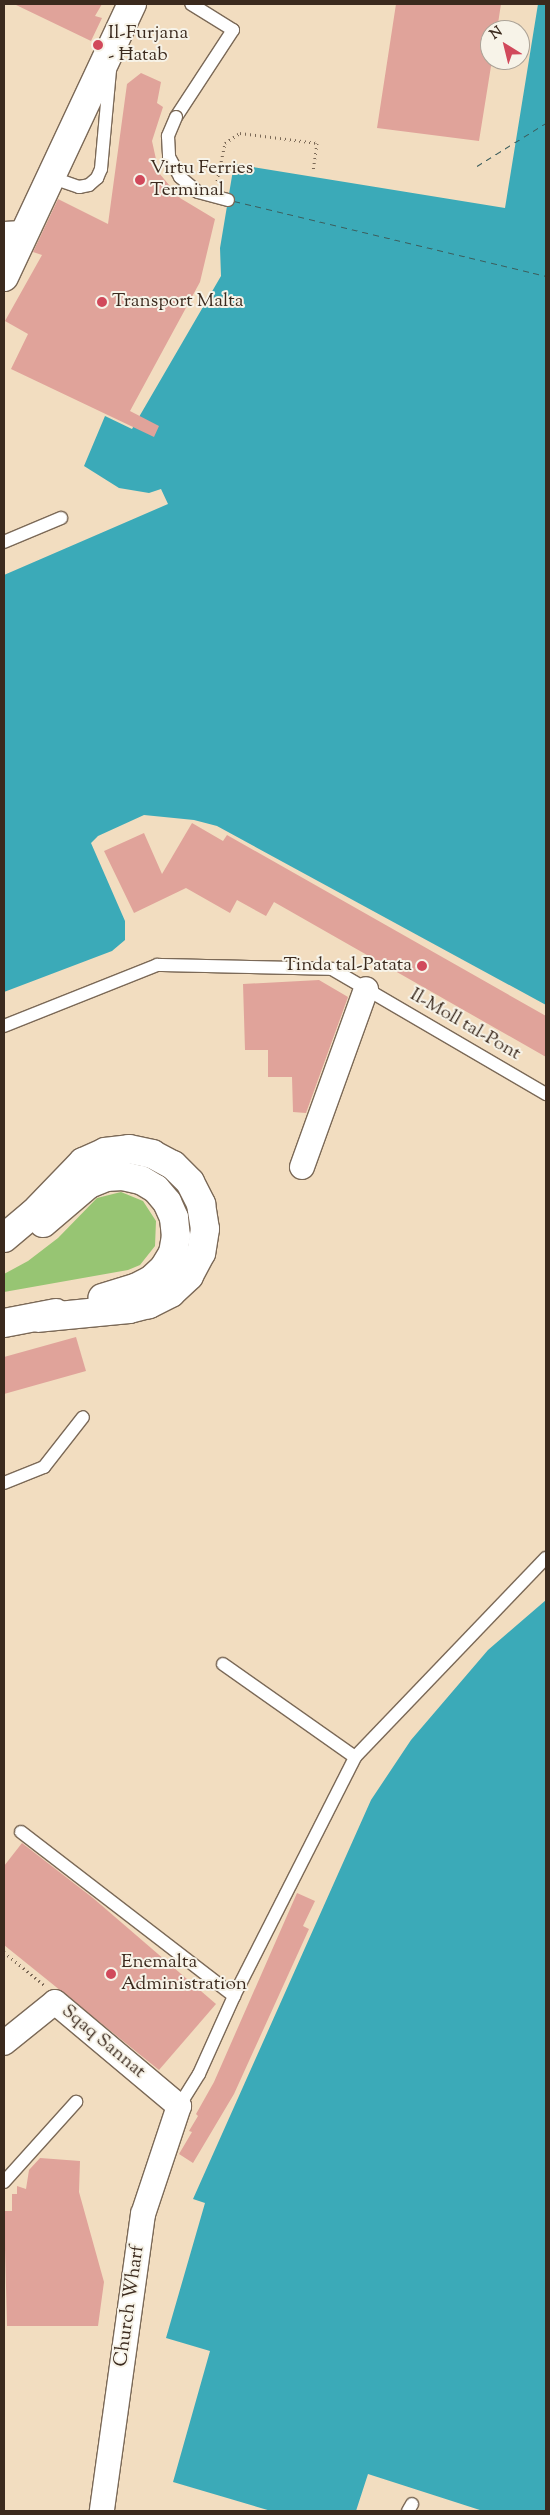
<!DOCTYPE html>
<meta charset="utf-8">
<style>
body{margin:0}
#map{position:relative;width:550px;height:2515px;overflow:hidden;background:#f2ddc0;font-family:"Sorts Mill Goudy",serif}
div>[style]{position:absolute}
.green>*{inset:0;background:#97c573}
.water>*{inset:0;background:#3baab8}
.ferry>*{height:1px;margin-top:-0.5px;transform-origin:0;background:repeating-linear-gradient(90deg,#3b5d5c 0 6px,transparent 0 11px)}
.building>*{inset:0;background:#e0a39a}
.path>*{height:3px;margin-top:-1.5px;transform-origin:0;background:repeating-linear-gradient(90deg,#7b6957 0 1px,transparent 0 5px)}
.roads{filter:drop-shadow(1px 0 #7b6957) drop-shadow(-1px 0 #7b6957) drop-shadow(0 1px #7b6957) drop-shadow(0 -1px #7b6957)}
.service>*{height:12px;margin:-6px;padding:0 6px;transform-origin:6px;border-radius:6px;background:#fff}
.minor>*{height:24px;margin:-12px;padding:0 12px;transform-origin:12px;border-radius:12px;background:#fff}
.tertiary>*{height:28px;margin:-14px;padding:0 14px;transform-origin:14px;border-radius:14px;background:#fff}
.secondary>*{height:28px;margin:-14px;padding:0 14px;transform-origin:14px;border-radius:14px;background:#fff}
.bridges{filter:drop-shadow(1px 0 #7b6957) drop-shadow(-1px 0 #7b6957) drop-shadow(0 1px #7b6957) drop-shadow(0 -1px #7b6957)}
.service-bridge>*{height:12px;margin:-6px;padding:0 6px;transform-origin:6px;border-radius:6px;background:#fff}
.dots>*{width:14px;height:14px;translate:-50% -50%;box-sizing:border-box;border:2px solid #f7f3e8;border-radius:50%}
span{translate:-50% -50%;white-space:nowrap;text-align:center;line-height:1.15;-webkit-text-stroke:4px #f7f3e8;paint-order:stroke}
.poi-label{font-size:19px;color:#3b2a1e}
.left{translate:0 -50%;text-align:left}
.right{translate:-100% -50%;text-align:right}
.street-label{font-size:19px;color:#3b2a1e}
.frame{position:absolute;inset:0;border:5px solid #3b2a1e;pointer-events:none}
.north{position:absolute;left:480px;top:20px;width:50px;height:50px;box-sizing:border-box;background:#f7f3e8;border:1px solid #aca397;border-radius:50%;rotate:324deg;font-size:14px;font-weight:700;line-height:20px;text-align:center;color:#3b2a1e}
.north::after{content:'';display:block;margin:auto;width:18px;height:22px;background:#d1495b;clip-path:polygon(50% 0,100% 100%,50% 72%,0 100%)}
</style>
<div id="map">
<div class="green">
<i style="clip-path:polygon(121px 1192px,143px 1201px,156px 1221px,155px 1246px,140px 1265px,128px 1270px,4px 1292px,4px 1274px,28px 1261px,58px 1238px,97px 1198px)"></i>
</div>
<div class="water">
<i style="clip-path:polygon(538px 4px,546px 4px,546px 1005px,217px 826px,194px 820px,144px 815px,98px 836px,91px 843px,125px 921px,125px 940px,112px 951px,4px 992px,4px 575px,168px 504px,161px 489px,149px 493px,119px 488px,84px 466px,105px 416px,132px 429px,221px 276px,220px 248px,234px 164px,505px 208px)"></i>
<i style="clip-path:polygon(546px 1600px,546px 2511px,483px 2511px,368px 2474px,356px 2511px,271px 2511px,173px 2482px,210px 2351px,166px 2338px,205px 2203px,193px 2199px,371px 1800px,411px 1740px,488px 1650px)"></i>
</div>
<div class="ferry">
<i style="left:477px;top:166px;width:81px;rotate:-31.9deg"></i>
<i style="left:234px;top:201px;width:321px;rotate:13.5deg"></i>
</div>
<div class="building">
<i style="clip-path:polygon(14px 4px,102px 4px,95px 16px,102px 18px,91px 41px)"></i>
<i style="clip-path:polygon(396px 4px,501px 4px,497px 30px,490px 30px,492px 60px,479px 141px,377px 128px)"></i>
<i style="clip-path:polygon(141px 73px,161px 82px,157px 103px,163px 107px,152px 141px,159px 173px,180px 198px,215px 219px,200px 282px,130px 411px,159px 426px,154px 437px,11px 369px,28px 334px,5px 321px,42px 255px,33px 252px,58px 199px,108px 224px,127px 84px)"></i>
<i style="clip-path:polygon(192px 823px,223px 841px,227px 835px,546px 1016px,546px 1057px,274px 902px,266px 916px,237px 900px,230px 913px,186px 888px,134px 913px,104px 851px,144px 833px,162px 874px)"></i>
<i style="clip-path:polygon(319px 980px,348px 997px,306px 1113px,293px 1112px,292px 1077px,268px 1077px,268px 1050px,245px 1050px,243px 984px)"></i>
<i style="clip-path:polygon(76px 1337px,86px 1371px,4px 1394px,4px 1357px)"></i>
<i style="clip-path:polygon(22px 1843px,93px 1898px,216px 2004px,159px 2070px,4px 1945px,4px 1866px)"></i>
<i style="clip-path:polygon(297px 1893px,315px 1901px,303px 1926px,309px 1929px,234px 2094px,193px 2163px,179px 2154px,192px 2132px,189px 2131px,198px 2116px,196px 2114px,214px 2082px)"></i>
<i style="clip-path:polygon(40px 2158px,80px 2161px,79px 2192px,104px 2282px,98px 2326px,7px 2326px,4px 2211px,12px 2211px,12px 2194px,17px 2194px,17px 2186px,26px 2189px,29px 2170px)"></i>
</div>
<div class="path">
<i style="left:217px;top:181px;width:39px;rotate:-78deg"></i>
<i style="left:225px;top:143px;width:18px;rotate:-34deg"></i>
<i style="left:240px;top:133px;width:78px;rotate:7.4deg"></i>
<i style="left:317px;top:143px;width:28px;rotate:98deg"></i>
<i style="left:4px;top:1952px;width:52px;rotate:39.5deg"></i>
</div>
<div class="roads">
<div class="service">
<i style="left:176px;top:117px;width:104px;rotate:-56.8deg"></i>
<i style="left:233px;top:30px;width:49px;rotate:-148.2deg"></i>
<i style="left:50px;top:177px;width:31px;rotate:19deg"></i>
<i style="left:79px;top:187px;width:10px;rotate:-11deg"></i>
<i style="left:89px;top:185px;width:11px;rotate:-41deg"></i>
<i style="left:97px;top:178px;width:10px;rotate:-66deg"></i>
<i style="left:101px;top:169px;width:99px;rotate:-84.8deg"></i>
<i style="left:4px;top:542px;width:62px;rotate:-22.8deg"></i>
<i style="left:4px;top:1026px;width:165px;rotate:-21.7deg"></i>
<i style="left:157px;top:965px;width:175px;rotate:1.3deg"></i>
<i style="left:332px;top:969px;width:248px;rotate:30.3deg"></i>
<i style="left:4px;top:1483px;width:43px;rotate:-21.8deg"></i>
<i style="left:44px;top:1467px;width:63px;rotate:-52deg"></i>
<i style="left:223px;top:1664px;width:161px;rotate:35.2deg"></i>
<i style="left:21px;top:1832px;width:269px;rotate:37.6deg"></i>
<i style="left:179px;top:2106px;width:38px;rotate:-58deg"></i>
<i style="left:199px;top:2074px;width:85px;rotate:-65.8deg"></i>
<i style="left:234px;top:1996px;width:268px;rotate:-63.1deg"></i>
<i style="left:355px;top:1757px;width:276px;rotate:-46.2deg"></i>
<i style="left:4px;top:2182px;width:108px;rotate:-48deg"></i>
<i style="left:408px;top:2511px;width:8px;rotate:-60deg"></i>
</div>
<div class="minor">
<i style="left:4px;top:234px;width:19px;rotate:-3deg"></i>
<i style="left:302px;top:1167px;width:189px;rotate:-70.2deg"></i>
<i style="left:4px;top:2043px;width:65px;rotate:-38.8deg"></i>
<i style="left:55px;top:2002px;width:162px;rotate:40deg"></i>
<i style="left:179px;top:2106px;width:114px;rotate:108.4deg"></i>
<i style="left:143px;top:2214px;width:300px;rotate:97.9deg"></i>
</div>
<div class="tertiary">
<i style="left:4px;top:277px;width:302px;rotate:-64.9deg"></i>
</div>
<div class="secondary">
<i style="left:43px;top:1223px;width:60px;rotate:-40.3deg"></i>
<i style="left:89px;top:1184px;width:18px;rotate:-22deg"></i>
<i style="left:106px;top:1177px;width:17px;rotate:-3deg"></i>
<i style="left:123px;top:1176px;width:18px;rotate:13deg"></i>
<i style="left:141px;top:1180px;width:17px;rotate:31deg"></i>
<i style="left:156px;top:1189px;width:17px;rotate:50deg"></i>
<i style="left:167px;top:1202px;width:17px;rotate:66deg"></i>
<i style="left:174px;top:1218px;width:18px;rotate:84deg"></i>
<i style="left:176px;top:1236px;width:17px;rotate:100deg"></i>
<i style="left:173px;top:1253px;width:17px;rotate:121deg"></i>
<i style="left:164px;top:1268px;width:18px;rotate:137deg"></i>
<i style="left:151px;top:1280px;width:18px;rotate:153deg"></i>
<i style="left:135px;top:1288px;width:34px;rotate:163deg"></i>
<i style="left:4px;top:1238px;width:38px;rotate:-40deg"></i>
<i style="left:33px;top:1214px;width:72px;rotate:-46.1deg"></i>
<i style="left:83px;top:1162px;width:24px;rotate:-24deg"></i>
<i style="left:105px;top:1152px;width:24px;rotate:-7deg"></i>
<i style="left:129px;top:1149px;width:24px;rotate:12deg"></i>
<i style="left:152px;top:1154px;width:24px;rotate:28deg"></i>
<i style="left:173px;top:1165px;width:24px;rotate:45deg"></i>
<i style="left:190px;top:1182px;width:25px;rotate:63deg"></i>
<i style="left:201px;top:1204px;width:25px;rotate:81deg"></i>
<i style="left:205px;top:1229px;width:24px;rotate:99deg"></i>
<i style="left:201px;top:1253px;width:26px;rotate:118deg"></i>
<i style="left:189px;top:1276px;width:25px;rotate:137deg"></i>
<i style="left:171px;top:1293px;width:25px;rotate:153deg"></i>
<i style="left:149px;top:1304px;width:21px;rotate:166deg"></i>
<i style="left:129px;top:1309px;width:91px;rotate:174.4deg"></i>
<i style="left:4px;top:1323px;width:53px;rotate:-10.9deg"></i>
</div>
</div>
<div class="bridges">
<div class="service-bridge">
<i style="left:176px;top:117px;width:21px;rotate:113deg"></i>
<i style="left:168px;top:136px;width:21px;rotate:87deg"></i>
<i style="left:169px;top:157px;width:23px;rotate:61deg"></i>
<i style="left:180px;top:177px;width:23px;rotate:40deg"></i>
<i style="left:198px;top:192px;width:31px;rotate:15deg"></i>
</div>
</div>
<div class="dots">
<i style="left:98px;top:45px;background:#d1495b"></i>
<i style="left:140px;top:180px;background:#d1495b"></i>
<i style="left:102px;top:302px;background:#d1495b"></i>
<i style="left:422px;top:966px;background:#d1495b"></i>
<i style="left:111px;top:1974px;background:#d1495b"></i>
</div>
<div class="poi-label">
<span class="left" style="left:108px;top:45px">Il-Furjana<br>- Ħatab</span>
<span class="left" style="left:150px;top:180px">Virtu Ferries<br>Terminal</span>
<span class="left" style="left:112px;top:302px">Transport Malta</span>
<span class="right" style="left:412px;top:966px">Tinda tal-Patata</span>
<span class="left" style="left:121px;top:1974px">Enemalta<br>Administration</span>
</div>
<div class="street-label">
<span style="left:465px;top:1025px;rotate:30deg">Il-Moll tal-Pont</span>
<span style="left:103px;top:2042px;rotate:40deg">Sqaq Sannat</span>
<span style="left:130px;top:2306px;rotate:-82deg">Church Wharf</span>
</div>
<div class="frame"></div>
<div class="north">N</div>
</div>
